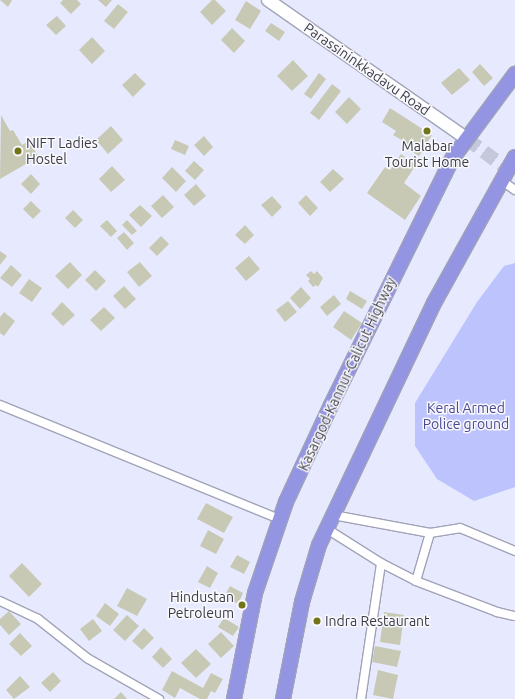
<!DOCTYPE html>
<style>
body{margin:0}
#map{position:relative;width:515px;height:699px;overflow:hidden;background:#e7eaff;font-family:Ubuntu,sans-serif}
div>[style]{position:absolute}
.green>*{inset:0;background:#bdc3fc}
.building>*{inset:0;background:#c8c9b4}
.trunk-tunnel>*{height:14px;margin-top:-7px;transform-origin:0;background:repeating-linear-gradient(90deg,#c5c7da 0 14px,transparent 0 21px)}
.roads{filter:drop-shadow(1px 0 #a1a3b7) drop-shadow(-1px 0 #a1a3b7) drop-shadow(0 1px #a1a3b7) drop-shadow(0 -1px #a1a3b7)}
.minor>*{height:8px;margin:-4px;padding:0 4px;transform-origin:4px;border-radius:4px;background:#fff}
.secondary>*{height:12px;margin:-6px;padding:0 6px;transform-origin:6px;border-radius:6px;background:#fff}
.trunk>*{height:14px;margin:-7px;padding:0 7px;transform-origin:7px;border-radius:7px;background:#9394e2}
.dots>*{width:11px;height:11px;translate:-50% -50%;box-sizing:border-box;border:2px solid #f8f8fd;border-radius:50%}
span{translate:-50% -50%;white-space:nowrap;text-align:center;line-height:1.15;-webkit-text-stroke:3px #f8f8fd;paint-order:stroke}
.street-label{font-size:14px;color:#3b3c44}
.poi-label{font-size:14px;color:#3b3c44}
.left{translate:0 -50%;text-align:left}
.right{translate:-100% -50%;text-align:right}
.park-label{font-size:14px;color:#494991}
</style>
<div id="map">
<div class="green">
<i style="clip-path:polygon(515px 263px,515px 487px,474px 501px,437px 479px,415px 446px,415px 403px,477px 302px,504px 266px)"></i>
</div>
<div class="building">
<i style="clip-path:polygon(0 0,12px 0,8px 7px)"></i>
<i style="clip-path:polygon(63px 0,77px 0,81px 4px,71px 14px,60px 3px)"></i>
<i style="clip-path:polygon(98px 0,112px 0,106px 7px)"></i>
<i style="clip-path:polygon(212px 0,215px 0,226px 11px,212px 25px,200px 12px)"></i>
<i style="clip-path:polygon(246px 1px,261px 11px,250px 29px,235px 20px)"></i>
<i style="clip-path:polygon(118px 4px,128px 12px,114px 29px,104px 21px)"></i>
<i style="clip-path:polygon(57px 16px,66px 26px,56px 35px,46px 25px)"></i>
<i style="clip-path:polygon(271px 23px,285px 32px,279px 41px,265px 31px)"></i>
<i style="clip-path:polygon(232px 28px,245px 41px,234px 53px,221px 40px)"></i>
<i style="clip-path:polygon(92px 37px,105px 51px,92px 64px,79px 50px)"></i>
<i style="clip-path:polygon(293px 60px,308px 76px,292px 91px,277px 76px)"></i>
<i style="clip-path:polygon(480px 64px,493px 78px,484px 86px,472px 72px)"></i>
<i style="clip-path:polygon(459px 68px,470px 80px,452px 95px,441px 83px)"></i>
<i style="clip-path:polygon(135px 73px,146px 84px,133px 97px,122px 85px)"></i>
<i style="clip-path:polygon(319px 73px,326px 79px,311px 99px,304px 94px)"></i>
<i style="clip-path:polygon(332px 84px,341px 91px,319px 120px,310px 113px)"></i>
<i style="clip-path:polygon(349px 97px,361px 109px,347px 124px,335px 112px)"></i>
<i style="clip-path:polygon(390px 108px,432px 135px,419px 156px,404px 147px,407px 143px,393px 135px,396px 131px,382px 122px)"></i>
<i style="clip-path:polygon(1px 115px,10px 131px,13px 130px,22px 145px,30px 140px,38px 157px,0 179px)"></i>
<i style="clip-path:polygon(111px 126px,123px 140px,108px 154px,96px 140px)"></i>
<i style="clip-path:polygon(204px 136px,213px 147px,204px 156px,194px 145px)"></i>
<i style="clip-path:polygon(175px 140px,189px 146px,185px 155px,171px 149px)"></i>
<i style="clip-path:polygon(401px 154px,416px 165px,404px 183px,421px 196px,405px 220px,367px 193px,385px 167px,390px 170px)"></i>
<i style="clip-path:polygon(194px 161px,204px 170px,195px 180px,185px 171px)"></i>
<i style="clip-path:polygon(112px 166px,125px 180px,111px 192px,99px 179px)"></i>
<i style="clip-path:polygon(172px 167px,186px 181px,176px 192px,162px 178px)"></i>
<i style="clip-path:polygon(333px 169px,344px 179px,330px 192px,320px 182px)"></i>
<i style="clip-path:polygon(31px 174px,40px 184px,31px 194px,21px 184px)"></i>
<i style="clip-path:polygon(196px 184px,206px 196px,194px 206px,184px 195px)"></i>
<i style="clip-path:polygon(163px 195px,174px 207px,162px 218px,151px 206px)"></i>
<i style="clip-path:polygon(306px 195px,318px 208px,310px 216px,298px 203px)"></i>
<i style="clip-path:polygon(272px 196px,282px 207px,272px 217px,261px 205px)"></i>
<i style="clip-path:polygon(31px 201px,41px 211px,33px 219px,23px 209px)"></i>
<i style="clip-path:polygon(140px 205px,152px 216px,141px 227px,129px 215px)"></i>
<i style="clip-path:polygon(73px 210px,83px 220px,75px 228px,65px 218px)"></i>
<i style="clip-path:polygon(107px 220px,117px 231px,111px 237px,100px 226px)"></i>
<i style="clip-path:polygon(127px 220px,137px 231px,132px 235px,122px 225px)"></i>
<i style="clip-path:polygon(245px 225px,254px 235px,245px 244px,235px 235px)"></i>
<i style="clip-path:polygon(124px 232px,134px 243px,127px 250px,117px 238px)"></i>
<i style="clip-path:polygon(161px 236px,169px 244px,157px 256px,149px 248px)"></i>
<i style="clip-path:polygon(0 251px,7px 256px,0 265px)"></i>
<i style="clip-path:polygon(249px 256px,260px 269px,246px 281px,235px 268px)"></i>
<i style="clip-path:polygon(70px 262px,82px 275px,68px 289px,55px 276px)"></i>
<i style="clip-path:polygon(140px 262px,152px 276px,139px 287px,127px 272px)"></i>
<i style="clip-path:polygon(11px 265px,22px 275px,12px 287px,0 278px)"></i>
<i style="clip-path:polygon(95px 270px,106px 281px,96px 291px,85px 280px)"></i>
<i style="clip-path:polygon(311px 271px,314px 274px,317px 271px,323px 278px,318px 287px,316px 285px,313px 287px,308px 281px,310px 279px,306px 275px)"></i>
<i style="clip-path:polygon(29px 279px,42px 288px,32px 302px,19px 293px)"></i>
<i style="clip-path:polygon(124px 286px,136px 299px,125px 309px,113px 296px)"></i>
<i style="clip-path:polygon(301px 287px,311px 298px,300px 309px,290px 298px)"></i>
<i style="clip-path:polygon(350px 291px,367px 301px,362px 309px,346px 299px)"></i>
<i style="clip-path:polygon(334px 295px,341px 304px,327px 316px,320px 307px)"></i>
<i style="clip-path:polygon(288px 301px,297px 312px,285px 322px,276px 310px)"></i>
<i style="clip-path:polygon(62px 302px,75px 315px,63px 326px,51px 314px)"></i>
<i style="clip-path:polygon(104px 307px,115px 318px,101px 331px,90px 320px)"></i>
<i style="clip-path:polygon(344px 311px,362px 323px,351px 340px,333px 327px)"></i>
<i style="clip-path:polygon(4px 312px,15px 321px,4px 336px,0 333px,0 317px)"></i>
<i style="clip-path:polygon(206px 503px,233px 517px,224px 533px,197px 519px)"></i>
<i style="clip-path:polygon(208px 530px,224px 539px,216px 554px,200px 546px)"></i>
<i style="clip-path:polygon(237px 555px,250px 562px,244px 574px,230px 567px)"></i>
<i style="clip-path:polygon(22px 563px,42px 584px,29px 597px,9px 576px)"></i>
<i style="clip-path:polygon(207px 566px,218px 573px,210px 588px,198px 582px)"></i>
<i style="clip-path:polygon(230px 586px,243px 593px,238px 604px,224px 597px)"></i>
<i style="clip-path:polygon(127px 588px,147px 599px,137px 616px,117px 606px)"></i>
<i style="clip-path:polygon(105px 603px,119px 614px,110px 626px,96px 616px)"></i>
<i style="clip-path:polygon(9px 611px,21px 624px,9px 635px,0 625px,0 619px)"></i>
<i style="clip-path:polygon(384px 612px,404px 615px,400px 645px,380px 642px)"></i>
<i style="clip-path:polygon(127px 615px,139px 626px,125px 641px,113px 630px)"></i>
<i style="clip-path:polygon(224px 618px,239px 627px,233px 636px,218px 627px)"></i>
<i style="clip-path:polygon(93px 619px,102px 631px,89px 641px,80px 629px)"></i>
<i style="clip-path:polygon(144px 628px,154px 638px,142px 650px,132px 641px)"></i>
<i style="clip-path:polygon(221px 632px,234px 646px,221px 658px,208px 644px)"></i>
<i style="clip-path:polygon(20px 633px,32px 646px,21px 656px,9px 644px)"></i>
<i style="clip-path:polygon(375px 646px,401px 651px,397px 667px,372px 662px)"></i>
<i style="clip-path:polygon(161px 647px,172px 659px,163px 668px,152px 657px)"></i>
<i style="clip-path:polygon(196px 649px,211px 664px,196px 678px,181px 663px)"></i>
<i style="clip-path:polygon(378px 670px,398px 675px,393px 699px,373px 695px)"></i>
<i style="clip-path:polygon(172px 671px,203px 688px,211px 673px,223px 679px,215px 693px,211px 691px,207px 699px,200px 699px,180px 688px,175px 698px,162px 690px)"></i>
<i style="clip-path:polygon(53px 672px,61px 681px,50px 692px,41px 683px)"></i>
<i style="clip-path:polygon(20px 676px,30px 687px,14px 699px,6px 690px)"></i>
<i style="clip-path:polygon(121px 692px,127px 699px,114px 699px)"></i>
</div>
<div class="trunk-tunnel">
<i style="left:467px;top:139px;width:50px;rotate:36.9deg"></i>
</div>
<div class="roads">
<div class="minor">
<i style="left:501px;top:180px;width:17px;rotate:36deg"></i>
<i style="left:0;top:405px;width:302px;rotate:22.2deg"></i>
<i style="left:333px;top:515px;width:99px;rotate:10.5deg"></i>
<i style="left:327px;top:529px;width:64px;rotate:32.2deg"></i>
<i style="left:381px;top:563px;width:39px;rotate:27deg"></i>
<i style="left:416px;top:581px;width:87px;rotate:20.9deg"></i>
<i style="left:497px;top:612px;width:18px;rotate:13deg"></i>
<i style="left:416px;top:581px;width:50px;rotate:-73.7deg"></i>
<i style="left:430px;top:533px;width:30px;rotate:-9deg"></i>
<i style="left:460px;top:528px;width:60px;rotate:22.7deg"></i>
<i style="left:0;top:601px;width:42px;rotate:25.3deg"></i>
<i style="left:38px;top:619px;width:63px;rotate:38.5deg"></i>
<i style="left:87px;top:658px;width:83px;rotate:29.7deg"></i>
<i style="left:361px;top:699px;width:137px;rotate:-81.6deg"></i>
</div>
<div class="secondary">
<i style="left:268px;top:0;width:243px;rotate:34.9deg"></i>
</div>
<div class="trunk">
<i style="left:234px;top:699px;width:108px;rotate:-78.8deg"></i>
<i style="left:255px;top:593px;width:96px;rotate:-71.2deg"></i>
<i style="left:286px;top:502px;width:107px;rotate:-65.1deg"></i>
<i style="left:331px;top:405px;width:274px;rotate:-63.8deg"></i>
<i style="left:452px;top:159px;width:106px;rotate:-53.5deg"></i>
<i style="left:283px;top:699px;width:99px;rotate:-78.9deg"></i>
<i style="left:302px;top:602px;width:59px;rotate:-73.4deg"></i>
<i style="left:319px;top:545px;width:268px;rotate:-64.6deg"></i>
<i style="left:434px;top:303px;width:167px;rotate:-61deg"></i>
</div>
</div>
<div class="dots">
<i style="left:427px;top:131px;background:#72741a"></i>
<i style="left:18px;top:151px;background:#72741a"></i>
<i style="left:242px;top:605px;background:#72741a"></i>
<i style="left:317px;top:621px;background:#72741a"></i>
</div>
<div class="street-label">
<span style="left:367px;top:69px;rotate:35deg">Parassininkkadavu Road</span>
<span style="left:347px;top:374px;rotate:-65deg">Kasargod-Kannur-Calicut Highway</span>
</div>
<div class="poi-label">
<span class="left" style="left:26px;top:151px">NIFT Ladies<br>Hostel</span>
<span style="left:427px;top:154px">Malabar<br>Tourist Home</span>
<span class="right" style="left:234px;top:605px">Hindustan<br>Petroleum</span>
<span class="left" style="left:325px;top:621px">Indra Restaurant</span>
</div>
<div class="park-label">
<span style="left:466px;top:416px">Keral Armed<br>Police ground</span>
</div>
</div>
